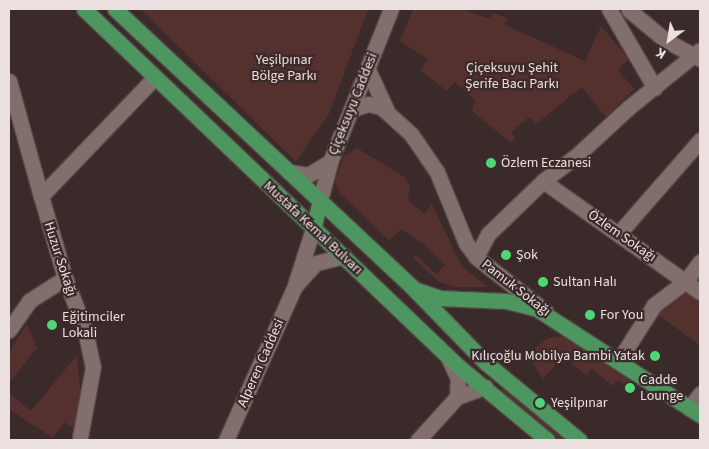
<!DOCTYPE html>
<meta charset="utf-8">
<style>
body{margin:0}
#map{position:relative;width:709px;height:449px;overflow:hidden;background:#3b2a2a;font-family:"Source Sans 3",sans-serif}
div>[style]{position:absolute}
.green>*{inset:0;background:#54302f}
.roads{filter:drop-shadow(1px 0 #564847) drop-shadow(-1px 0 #564847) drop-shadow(0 1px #564847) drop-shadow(0 -1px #564847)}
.minor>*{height:15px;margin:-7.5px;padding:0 7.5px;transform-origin:7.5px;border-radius:7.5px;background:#826e6d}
.major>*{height:15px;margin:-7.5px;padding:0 7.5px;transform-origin:7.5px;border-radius:7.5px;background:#4d9660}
.dots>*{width:14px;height:14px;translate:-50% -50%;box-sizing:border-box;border:2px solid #3b2a2a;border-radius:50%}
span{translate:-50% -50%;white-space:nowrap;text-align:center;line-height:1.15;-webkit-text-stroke:4.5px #3b2a2a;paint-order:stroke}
.park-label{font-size:14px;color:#f1dbda}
.street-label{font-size:14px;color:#ebe0df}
.poi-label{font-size:14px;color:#ebe0df}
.left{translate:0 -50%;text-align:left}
.right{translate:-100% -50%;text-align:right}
.frame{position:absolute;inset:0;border:10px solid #ebe0df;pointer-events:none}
.north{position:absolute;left:644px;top:15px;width:50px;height:50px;-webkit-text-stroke:4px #3b2a2a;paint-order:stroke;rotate:211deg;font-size:14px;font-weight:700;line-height:20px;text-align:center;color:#ebe0df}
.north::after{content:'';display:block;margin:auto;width:18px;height:22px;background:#ebe0df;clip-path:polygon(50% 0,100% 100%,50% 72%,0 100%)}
</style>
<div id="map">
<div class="green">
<i style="clip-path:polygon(140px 9px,368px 9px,329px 114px,296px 162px)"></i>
<i style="clip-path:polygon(413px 9px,462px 9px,490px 19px,493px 13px,507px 18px,505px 25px,585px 61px,601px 26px,629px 59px,618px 70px,634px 89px,606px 117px,582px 87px,536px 124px,529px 117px,511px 132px,515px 139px,511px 143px,472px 111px,475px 100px,455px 82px,447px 91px,420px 70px,428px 59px,400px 41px)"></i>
<i style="clip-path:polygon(357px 148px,406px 178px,410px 187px,408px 200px,424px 213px,432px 204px,459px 261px,467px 271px,489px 287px,456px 287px,439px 282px,413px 258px,416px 255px,437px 274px,445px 265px,425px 245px,401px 229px,389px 241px,339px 192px,335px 182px,343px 157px)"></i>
<i style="clip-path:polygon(684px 291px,700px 302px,700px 345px,658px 315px,673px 293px)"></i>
<i style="clip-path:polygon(27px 324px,37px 348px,9px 383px,9px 352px)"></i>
<i style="clip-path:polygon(565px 335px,632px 381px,627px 387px,618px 380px,613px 386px,592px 369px,586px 375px,563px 357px,543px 379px,534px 365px,534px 349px,548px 338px)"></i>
<i style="clip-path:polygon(77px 355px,81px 398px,76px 430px,64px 422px,53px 438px,9px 409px,9px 393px,31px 411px)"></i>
<i style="clip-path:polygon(500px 389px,510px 390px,571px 440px,559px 440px,522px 412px)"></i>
</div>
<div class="roads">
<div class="minor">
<i style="left:609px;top:9px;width:91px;rotate:59.8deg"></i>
<i style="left:629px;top:10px;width:47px;rotate:39.8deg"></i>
<i style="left:665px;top:40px;width:40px;rotate:28deg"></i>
<i style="left:368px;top:70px;width:45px;rotate:65.1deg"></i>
<i style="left:9px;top:81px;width:119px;rotate:74.5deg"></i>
<i style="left:41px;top:196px;width:163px;rotate:-46.2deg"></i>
<i style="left:352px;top:109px;width:17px;rotate:-17deg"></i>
<i style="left:368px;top:104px;width:13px;rotate:13deg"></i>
<i style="left:381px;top:107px;width:40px;rotate:42deg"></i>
<i style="left:411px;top:134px;width:46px;rotate:55.6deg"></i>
<i style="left:437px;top:172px;width:77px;rotate:67.8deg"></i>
<i style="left:466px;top:243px;width:17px;rotate:54deg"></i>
<i style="left:476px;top:257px;width:88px;rotate:38deg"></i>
<i style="left:290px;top:172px;width:18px;rotate:9deg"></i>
<i style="left:308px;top:175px;width:26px;rotate:-31deg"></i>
<i style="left:543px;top:181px;width:192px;rotate:35.3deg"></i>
<i style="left:41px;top:196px;width:85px;rotate:73.7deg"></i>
<i style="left:65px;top:278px;width:56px;rotate:69deg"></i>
<i style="left:85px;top:330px;width:38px;rotate:78deg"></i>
<i style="left:93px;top:367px;width:71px;rotate:100.5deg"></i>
<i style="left:320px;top:200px;width:39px;rotate:-75deg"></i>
<i style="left:330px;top:162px;width:165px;rotate:-68.3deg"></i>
<i style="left:619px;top:233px;width:123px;rotate:-48.9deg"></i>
<i style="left:476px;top:257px;width:26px;rotate:-62deg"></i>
<i style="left:488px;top:234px;width:76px;rotate:-43.9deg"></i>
<i style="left:543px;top:181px;width:39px;rotate:-37deg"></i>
<i style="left:574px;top:158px;width:74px;rotate:-42.8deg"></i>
<i style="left:628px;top:108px;width:92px;rotate:-38.9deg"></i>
<i style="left:295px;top:285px;width:59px;rotate:-72.2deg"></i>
<i style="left:9px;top:330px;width:35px;rotate:-55deg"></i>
<i style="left:29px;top:301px;width:43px;rotate:-32.6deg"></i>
<i style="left:448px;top:357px;width:23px;rotate:65deg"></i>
<i style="left:458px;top:378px;width:19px;rotate:93deg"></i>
<i style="left:619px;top:360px;width:65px;rotate:-57.5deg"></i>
<i style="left:654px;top:305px;width:40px;rotate:-37deg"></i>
<i style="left:686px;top:281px;width:24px;rotate:-54deg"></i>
<i style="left:689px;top:408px;width:18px;rotate:-52deg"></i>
<i style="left:226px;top:440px;width:169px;rotate:-65.9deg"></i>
<i style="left:295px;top:286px;width:31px;rotate:-48deg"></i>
<i style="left:316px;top:263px;width:29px;rotate:-14deg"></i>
<i style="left:418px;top:440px;width:58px;rotate:-47.8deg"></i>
<i style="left:457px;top:397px;width:30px;rotate:-20deg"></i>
</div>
<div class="major">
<i style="left:84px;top:9px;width:517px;rotate:43.67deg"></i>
<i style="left:458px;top:366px;width:116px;rotate:39.7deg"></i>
<i style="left:115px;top:9px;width:407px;rotate:43.1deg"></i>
<i style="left:412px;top:287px;width:106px;rotate:45.8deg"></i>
<i style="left:486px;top:363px;width:121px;rotate:39.6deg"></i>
<i style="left:313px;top:229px;width:30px;rotate:-76deg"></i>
<i style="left:417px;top:290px;width:24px;rotate:19deg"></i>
<i style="left:440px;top:298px;width:66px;rotate:2.6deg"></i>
<i style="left:506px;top:301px;width:32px;rotate:14deg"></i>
<i style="left:537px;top:309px;width:194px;rotate:33deg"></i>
</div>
</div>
<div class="dots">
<i style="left:491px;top:163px;background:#4fd675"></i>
<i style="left:506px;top:255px;background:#4fd675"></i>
<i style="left:543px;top:282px;background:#4fd675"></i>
<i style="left:590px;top:315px;background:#4fd675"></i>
<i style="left:52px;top:325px;background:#4fd675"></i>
<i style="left:655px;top:356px;background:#4fd675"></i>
<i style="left:630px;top:388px;background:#4fd675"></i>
<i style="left:540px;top:403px;background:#4fd675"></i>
</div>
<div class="park-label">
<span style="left:284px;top:68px">Yeşilpınar<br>Bölge Parkı</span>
<span style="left:512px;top:76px">Çiçeksuyu Şehit<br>Şerife Bacı Parkı</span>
</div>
<div class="street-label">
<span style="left:353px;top:104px;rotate:-68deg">Çiçeksuyu Caddesi</span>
<span style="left:313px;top:228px;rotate:43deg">Mustafa Kemal Bulvarı</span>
<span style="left:622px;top:236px;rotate:35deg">Özlem Sokağı</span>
<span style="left:60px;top:259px;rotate:72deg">Huzur Sokağı</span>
<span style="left:516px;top:288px;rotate:38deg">Pamuk Sokağı</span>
<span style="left:261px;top:363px;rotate:-66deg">Alperen Caddesi</span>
</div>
<div class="poi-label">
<span class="left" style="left:501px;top:163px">Özlem Eczanesi</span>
<span class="left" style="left:516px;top:255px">Şok</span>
<span class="left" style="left:553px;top:282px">Sultan Halı</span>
<span class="left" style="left:600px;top:315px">For You</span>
<span class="left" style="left:62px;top:325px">Eğitimciler<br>Lokali</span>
<span class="right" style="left:645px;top:356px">Kılıçoğlu Mobilya Bambi Yatak</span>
<span class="left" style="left:640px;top:388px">Cadde<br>Lounge</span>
<span class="left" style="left:551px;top:403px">Yeşilpınar</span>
</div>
<div class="frame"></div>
<div class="north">K</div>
</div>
